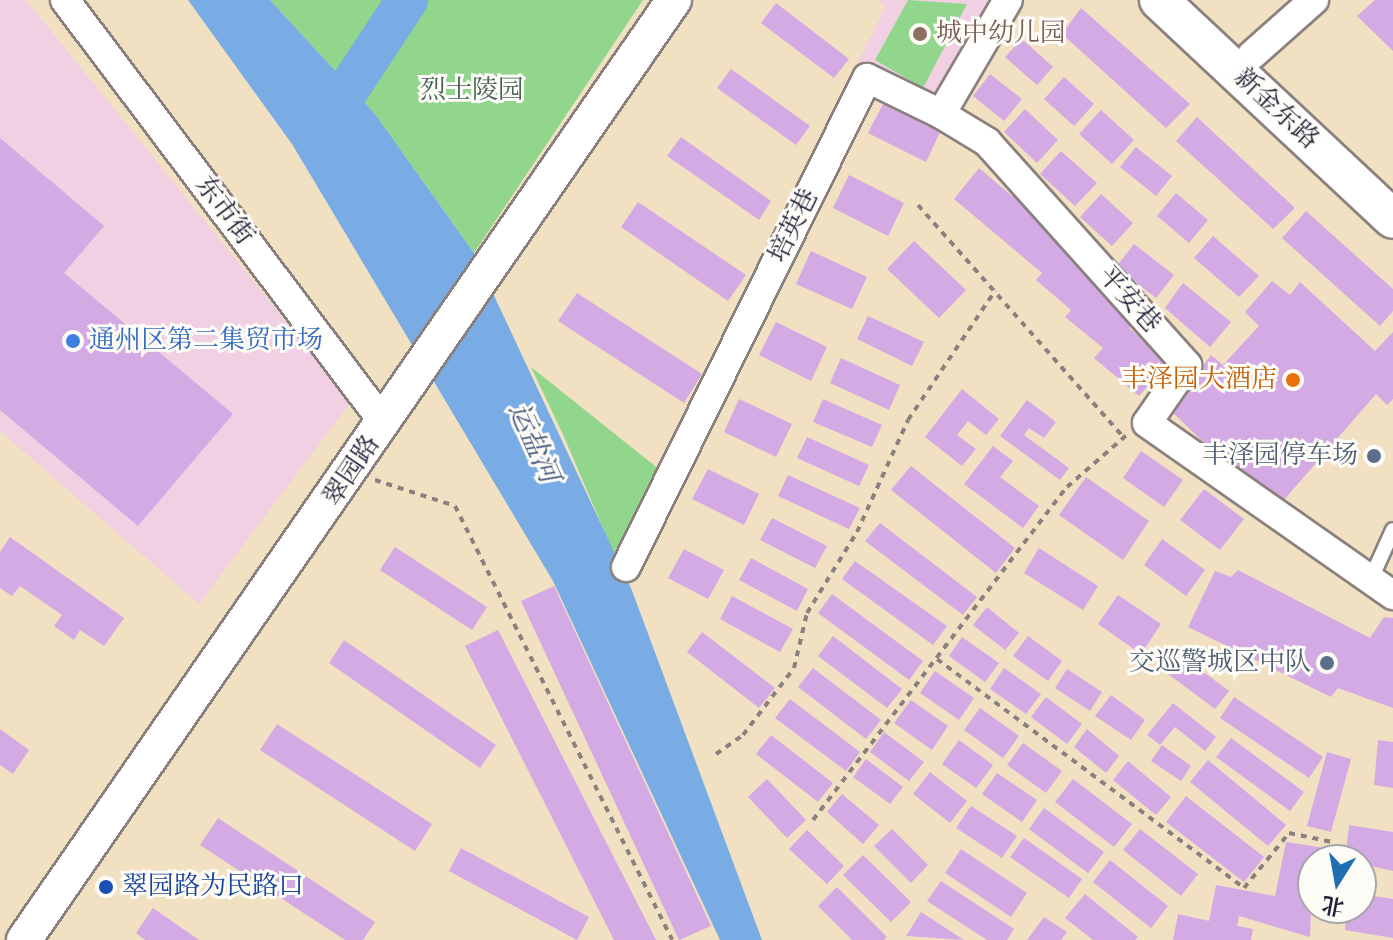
<!DOCTYPE html>
<meta charset="utf-8">
<style>
body{margin:0}
#map{position:relative;width:1393px;height:940px;overflow:hidden;background:#f1e0c2;font-family:"IM FELL Double Pica","Noto Serif SC",serif}
div>[style]{position:absolute}
.built>*{inset:0;background:#f1d0e3}
.green>*{inset:0;background:#92d68e}
.water>*{inset:0;background:#79abe5}
.river>*{height:42px;margin:-21px;padding:0 21px;transform-origin:21px;border-radius:21px;background:#79abe5}
.building>*{inset:0;background:#d4aae4}
.path>*{height:4px;margin-top:-2px;transform-origin:0;background:repeating-linear-gradient(90deg,#8a817e 0 6px,transparent 0 12px)}
.roads{filter:drop-shadow(2px 0 #8a817e) drop-shadow(-2px 0 #8a817e) drop-shadow(0 2px #8a817e) drop-shadow(0 -2px #8a817e)}
.service>*{height:14px;margin:-7px;padding:0 7px;transform-origin:7px;border-radius:7px;background:#fff}
.minor>*{height:28px;margin:-14px;padding:0 14px;transform-origin:14px;border-radius:14px;background:#fff}
.tertiary>*{height:34px;margin:-17px;padding:0 17px;transform-origin:17px;border-radius:17px;background:#fff}
.secondary>*{height:38px;margin:-19px;padding:0 19px;transform-origin:19px;border-radius:19px;background:#fff}
.dots>*{width:22px;height:22px;translate:-50% -50%;box-sizing:border-box;border:4px solid #fdfcf7;border-radius:50%}
span{translate:-50% -50%;white-space:nowrap;text-align:center;line-height:1.15;-webkit-text-stroke:6px #fdfcf7;paint-order:stroke}
.education-label{font-size:26px;color:#785e54}
.left{translate:0 -50%;text-align:left}
.park-label{font-size:26px;color:#496158}
.street-label{font-size:26px;color:#22223b}
.shop-label{font-size:26px;color:#366cbe}
.food-label{font-size:26px;color:#c56008}
.right{translate:-100% -50%;text-align:right}
.service-label{font-size:26px;color:#4e5e75}
.transit-label{font-size:26px;color:#164399}
.water-label{font-size:28px;color:#45597f;font-style:italic}
.north{position:absolute;left:1297px;top:844px;width:80px;height:80px;box-sizing:border-box;background:#fdfcf7;border:2px solid #a5a5ac;border-radius:50%;rotate:191deg;font-size:22px;font-weight:700;line-height:32px;text-align:center;color:#22223b}
.north::after{content:'';display:block;margin:auto;width:28px;height:36px;background:#1f6fb2;clip-path:polygon(50% 0,100% 100%,50% 72%,0 100%)}
</style>
<div id="map">
<div class="built">
<i style="clip-path:polygon(0 0,26px 0,351px 402px,199px 604px,0 431px)"></i>
<i style="clip-path:polygon(877px 0,989px 0,931px 98px,858px 62px,886px 6px)"></i>
</div>
<div class="green">
<i style="clip-path:polygon(270px 0,643px 0,474px 253px,375px 114px)"></i>
<i style="clip-path:polygon(908px 0,967px 4px,923px 88px,875px 60px)"></i>
<i style="clip-path:polygon(531px 367px,660px 470px,614px 554px,565px 439px)"></i>
</div>
<div class="water">
<i style="clip-path:polygon(188px 0,270px 0,375px 114px,474px 253px,631px 588px,762px 940px,720px 940px,553px 581px,292px 144px)"></i>
</div>
<div class="river">
<i style="left:321px;top:131px;width:157px;rotate:-56.7deg"></i>
</div>
<div class="building">
<i style="clip-path:polygon(1375px 0,1393px 0,1393px 51px,1357px 16px)"></i>
<i style="clip-path:polygon(776px 3px,849px 59px,834px 78px,761px 23px)"></i>
<i style="clip-path:polygon(1081px 8px,1190px 104px,1166px 128px,1062px 34px)"></i>
<i style="clip-path:polygon(1022px 39px,1053px 67px,1037px 85px,1005px 57px)"></i>
<i style="clip-path:polygon(731px 69px,810px 126px,796px 145px,717px 88px)"></i>
<i style="clip-path:polygon(990px 74px,1022px 99px,1004px 121px,973px 96px)"></i>
<i style="clip-path:polygon(1064px 77px,1094px 104px,1074px 126px,1044px 99px)"></i>
<i style="clip-path:polygon(884px 102px,941px 130px,926px 162px,868px 133px)"></i>
<i style="clip-path:polygon(1025px 109px,1058px 140px,1037px 163px,1004px 132px)"></i>
<i style="clip-path:polygon(1101px 110px,1134px 140px,1112px 164px,1079px 134px)"></i>
<i style="clip-path:polygon(1197px 117px,1295px 208px,1273px 229px,1176px 141px)"></i>
<i style="clip-path:polygon(681px 137px,771px 201px,759px 220px,667px 156px)"></i>
<i style="clip-path:polygon(0 138px,104px 226px,64px 273px,233px 414px,138px 526px,0 410px)"></i>
<i style="clip-path:polygon(1136px 147px,1172px 176px,1156px 196px,1120px 167px)"></i>
<i style="clip-path:polygon(1061px 151px,1097px 183px,1075px 206px,1040px 174px)"></i>
<i style="clip-path:polygon(979px 168px,1012px 196px,1018px 189px,1137px 319px,1129px 328px,1169px 362px,1139px 396px,1094px 358px,1103px 348px,1065px 317px,1071px 310px,1036px 280px,1042px 273px,954px 199px)"></i>
<i style="clip-path:polygon(849px 175px,904px 203px,888px 236px,833px 208px)"></i>
<i style="clip-path:polygon(1176px 193px,1208px 220px,1189px 243px,1157px 216px)"></i>
<i style="clip-path:polygon(1101px 194px,1133px 223px,1112px 246px,1080px 217px)"></i>
<i style="clip-path:polygon(638px 202px,746px 275px,728px 301px,621px 227px)"></i>
<i style="clip-path:polygon(1306px 211px,1393px 289px,1393px 311px,1380px 326px,1282px 238px)"></i>
<i style="clip-path:polygon(1213px 236px,1259px 276px,1239px 297px,1194px 258px)"></i>
<i style="clip-path:polygon(914px 241px,966px 290px,939px 318px,887px 269px)"></i>
<i style="clip-path:polygon(1134px 244px,1174px 275px,1156px 298px,1116px 267px)"></i>
<i style="clip-path:polygon(811px 251px,867px 277px,852px 309px,796px 284px)"></i>
<i style="clip-path:polygon(1272px 281px,1290px 295px,1300px 282px,1375px 351px,1393px 332px,1393px 399px,1387px 405px,1376px 394px,1283px 501px,1267px 488px,1258px 495px,1170px 410px,1211px 355px,1223px 365px,1259px 326px,1245px 312px)"></i>
<i style="clip-path:polygon(1183px 283px,1231px 322px,1210px 347px,1165px 308px)"></i>
<i style="clip-path:polygon(577px 293px,702px 374px,684px 403px,558px 321px)"></i>
<i style="clip-path:polygon(868px 316px,924px 342px,912px 366px,857px 339px)"></i>
<i style="clip-path:polygon(776px 322px,827px 347px,811px 381px,759px 355px)"></i>
<i style="clip-path:polygon(841px 358px,900px 385px,889px 410px,830px 383px)"></i>
<i style="clip-path:polygon(962px 389px,999px 419px,986px 435px,968px 421px,957px 435px,976px 449px,962px 466px,925px 437px)"></i>
<i style="clip-path:polygon(739px 399px,792px 424px,776px 457px,724px 432px)"></i>
<i style="clip-path:polygon(823px 399px,882px 425px,872px 447px,813px 422px)"></i>
<i style="clip-path:polygon(1027px 400px,1056px 422px,1044px 438px,1029px 428px,1024px 435px,1069px 468px,1060px 480px,1000px 436px)"></i>
<i style="clip-path:polygon(807px 437px,869px 465px,859px 486px,797px 458px)"></i>
<i style="clip-path:polygon(993px 446px,1013px 461px,1000px 477px,1039px 506px,1023px 528px,964px 484px)"></i>
<i style="clip-path:polygon(1141px 451px,1183px 480px,1164px 507px,1123px 478px)"></i>
<i style="clip-path:polygon(911px 466px,1015px 548px,996px 573px,891px 490px)"></i>
<i style="clip-path:polygon(708px 469px,759px 494px,744px 525px,692px 499px)"></i>
<i style="clip-path:polygon(788px 475px,860px 508px,849px 529px,778px 496px)"></i>
<i style="clip-path:polygon(1086px 477px,1149px 521px,1123px 560px,1059px 515px)"></i>
<i style="clip-path:polygon(1204px 489px,1244px 519px,1220px 550px,1180px 520px)"></i>
<i style="clip-path:polygon(772px 518px,827px 546px,815px 568px,760px 540px)"></i>
<i style="clip-path:polygon(880px 523px,977px 597px,963px 615px,865px 541px)"></i>
<i style="clip-path:polygon(10px 537px,124px 618px,104px 646px,80px 630px,74px 640px,54px 626px,62px 615px,20px 586px,12px 596px,0 588px,0 552px)"></i>
<i style="clip-path:polygon(1162px 539px,1205px 570px,1186px 596px,1144px 565px)"></i>
<i style="clip-path:polygon(395px 547px,487px 607px,472px 630px,380px 570px)"></i>
<i style="clip-path:polygon(1039px 548px,1098px 586px,1083px 610px,1024px 573px)"></i>
<i style="clip-path:polygon(684px 549px,724px 570px,708px 599px,668px 578px)"></i>
<i style="clip-path:polygon(751px 558px,808px 589px,797px 611px,739px 580px)"></i>
<i style="clip-path:polygon(855px 561px,947px 626px,933px 645px,842px 579px)"></i>
<i style="clip-path:polygon(1238px 570px,1370px 638px,1384px 617px,1393px 618px,1393px 708px,1338px 688px,1331px 697px,1188px 627px,1215px 571px,1231px 577px)"></i>
<i style="clip-path:polygon(554px 586px,711px 926px,679px 940px,521px 601px)"></i>
<i style="clip-path:polygon(832px 594px,923px 661px,909px 680px,818px 613px)"></i>
<i style="clip-path:polygon(1118px 595px,1161px 624px,1141px 654px,1098px 624px)"></i>
<i style="clip-path:polygon(732px 596px,793px 629px,780px 652px,720px 619px)"></i>
<i style="clip-path:polygon(987px 607px,1019px 633px,1005px 650px,973px 625px)"></i>
<i style="clip-path:polygon(498px 630px,656px 940px,614px 940px,465px 646px)"></i>
<i style="clip-path:polygon(702px 632px,775px 688px,759px 708px,687px 652px)"></i>
<i style="clip-path:polygon(833px 636px,902px 689px,887px 708px,818px 656px)"></i>
<i style="clip-path:polygon(1028px 636px,1062px 661px,1048px 681px,1013px 656px)"></i>
<i style="clip-path:polygon(962px 637px,999px 663px,985px 682px,949px 656px)"></i>
<i style="clip-path:polygon(344px 640px,496px 745px,480px 768px,329px 663px)"></i>
<i style="clip-path:polygon(1174px 650px,1229px 691px,1215px 709px,1160px 668px)"></i>
<i style="clip-path:polygon(813px 668px,881px 720px,866px 739px,798px 687px)"></i>
<i style="clip-path:polygon(1004px 668px,1041px 694px,1026px 714px,990px 689px)"></i>
<i style="clip-path:polygon(1067px 669px,1102px 692px,1090px 711px,1055px 688px)"></i>
<i style="clip-path:polygon(935px 671px,974px 698px,959px 720px,920px 693px)"></i>
<i style="clip-path:polygon(1111px 695px,1145px 720px,1131px 740px,1095px 716px)"></i>
<i style="clip-path:polygon(1046px 697px,1082px 724px,1067px 744px,1031px 717px)"></i>
<i style="clip-path:polygon(1234px 697px,1323px 757px,1309px 778px,1220px 718px)"></i>
<i style="clip-path:polygon(790px 699px,860px 752px,846px 771px,775px 718px)"></i>
<i style="clip-path:polygon(911px 700px,948px 726px,932px 750px,894px 723px)"></i>
<i style="clip-path:polygon(1173px 703px,1216px 737px,1205px 751px,1175px 727px,1160px 745px,1147px 735px)"></i>
<i style="clip-path:polygon(980px 708px,1019px 736px,1003px 758px,964px 730px)"></i>
<i style="clip-path:polygon(277px 724px,432px 824px,415px 851px,260px 750px)"></i>
<i style="clip-path:polygon(0 729px,29px 750px,13px 774px,0 765px)"></i>
<i style="clip-path:polygon(1087px 729px,1119px 756px,1106px 773px,1074px 747px)"></i>
<i style="clip-path:polygon(884px 732px,924px 762px,909px 781px,870px 752px)"></i>
<i style="clip-path:polygon(771px 735px,833px 783px,818px 802px,756px 754px)"></i>
<i style="clip-path:polygon(1231px 738px,1304px 792px,1290px 811px,1216px 757px)"></i>
<i style="clip-path:polygon(959px 740px,993px 765px,976px 788px,942px 764px)"></i>
<i style="clip-path:polygon(1378px 740px,1393px 742px,1393px 788px,1374px 785px)"></i>
<i style="clip-path:polygon(1023px 743px,1062px 771px,1046px 793px,1007px 765px)"></i>
<i style="clip-path:polygon(1162px 745px,1191px 766px,1181px 781px,1151px 761px)"></i>
<i style="clip-path:polygon(1327px 752px,1351px 759px,1331px 832px,1307px 826px)"></i>
<i style="clip-path:polygon(866px 759px,903px 787px,890px 804px,853px 777px)"></i>
<i style="clip-path:polygon(1208px 760px,1286px 825px,1268px 846px,1190px 782px)"></i>
<i style="clip-path:polygon(1128px 761px,1171px 797px,1156px 815px,1113px 780px)"></i>
<i style="clip-path:polygon(930px 772px,967px 801px,950px 823px,913px 794px)"></i>
<i style="clip-path:polygon(997px 773px,1037px 800px,1022px 822px,982px 794px)"></i>
<i style="clip-path:polygon(767px 779px,806px 820px,787px 838px,748px 797px)"></i>
<i style="clip-path:polygon(1073px 779px,1132px 824px,1114px 847px,1055px 802px)"></i>
<i style="clip-path:polygon(842px 794px,879px 825px,863px 844px,827px 812px)"></i>
<i style="clip-path:polygon(1186px 796px,1264px 857px,1244px 882px,1166px 822px)"></i>
<i style="clip-path:polygon(971px 806px,1017px 836px,1002px 858px,956px 828px)"></i>
<i style="clip-path:polygon(1044px 808px,1104px 852px,1088px 873px,1029px 829px)"></i>
<i style="clip-path:polygon(218px 818px,375px 922px,363px 940px,345px 940px,200px 845px)"></i>
<i style="clip-path:polygon(1349px 825px,1393px 832px,1393px 871px,1345px 860px)"></i>
<i style="clip-path:polygon(892px 829px,928px 865px,911px 883px,874px 846px)"></i>
<i style="clip-path:polygon(1140px 829px,1198px 874px,1181px 896px,1123px 850px)"></i>
<i style="clip-path:polygon(807px 830px,844px 866px,827px 884px,789px 849px)"></i>
<i style="clip-path:polygon(1024px 838px,1082px 879px,1069px 898px,1010px 857px)"></i>
<i style="clip-path:polygon(1286px 842px,1325px 848px,1323px 860px,1313px 860px,1310px 937px,1239px 916px,1237px 926px,1253px 929px,1251px 940px,1173px 940px,1178px 914px,1209px 921px,1216px 885px,1275px 896px)"></i>
<i style="clip-path:polygon(461px 848px,589px 917px,577px 940px,449px 871px)"></i>
<i style="clip-path:polygon(961px 849px,1027px 893px,1011px 917px,945px 873px)"></i>
<i style="clip-path:polygon(863px 855px,911px 902px,891px 922px,843px 875px)"></i>
<i style="clip-path:polygon(1110px 860px,1168px 906px,1151px 928px,1093px 882px)"></i>
<i style="clip-path:polygon(941px 881px,1014px 929px,1007px 940px,987px 940px,927px 901px)"></i>
<i style="clip-path:polygon(837px 887px,887px 937px,884px 940px,852px 940px,818px 906px)"></i>
<i style="clip-path:polygon(1085px 894px,1138px 937px,1135px 940px,1093px 940px,1065px 918px)"></i>
<i style="clip-path:polygon(1361px 894px,1393px 899px,1393px 938px,1345px 930px,1347px 908px,1361px 908px)"></i>
<i style="clip-path:polygon(153px 908px,199px 940px,145px 940px,136px 933px)"></i>
<i style="clip-path:polygon(921px 912px,964px 940px,906px 936px)"></i>
<i style="clip-path:polygon(1044px 917px,1067px 932px,1061px 940px,1027px 940px)"></i>
</div>
<div class="path">
<i style="left:918px;top:205px;width:310px;rotate:48.5deg"></i>
<i style="left:375px;top:480px;width:84px;rotate:18deg"></i>
<i style="left:455px;top:506px;width:485px;rotate:63.4deg"></i>
<i style="left:937px;top:659px;width:383px;rotate:36.7deg"></i>
<i style="left:1244px;top:888px;width:71px;rotate:-50.7deg"></i>
<i style="left:1289px;top:833px;width:44px;rotate:11.8deg"></i>
<i style="left:716px;top:754px;width:33px;rotate:-35deg"></i>
<i style="left:743px;top:735px;width:84px;rotate:-52.7deg"></i>
<i style="left:794px;top:668px;width:57px;rotate:-76.7deg"></i>
<i style="left:807px;top:613px;width:95px;rotate:-58.3deg"></i>
<i style="left:857px;top:532px;width:123px;rotate:-65.5deg"></i>
<i style="left:908px;top:420px;width:156px;rotate:-56deg"></i>
<i style="left:813px;top:820px;width:419px;rotate:-52.7deg"></i>
<i style="left:1067px;top:487px;width:81px;rotate:-41deg"></i>
</div>
<div class="roads">
<div class="service">
<i style="left:1369px;top:583px;width:58px;rotate:-65.6deg"></i>
</div>
<div class="minor">
<i style="left:65px;top:0;width:530px;rotate:52.98deg"></i>
<i style="left:1252px;top:55px;width:83px;rotate:-41.6deg"></i>
<i style="left:941px;top:114px;width:54px;rotate:31.3deg"></i>
<i style="left:987px;top:142px;width:300px;rotate:48.1deg"></i>
<i style="left:1187px;top:365px;width:70px;rotate:124.6deg"></i>
<i style="left:1147px;top:423px;width:300px;rotate:35deg"></i>
<i style="left:626px;top:567px;width:545px;rotate:-63.76deg"></i>
<i style="left:867px;top:78px;width:82px;rotate:25.9deg"></i>
<i style="left:941px;top:114px;width:132px;rotate:-59.6deg"></i>
</div>
<div class="tertiary">
<i style="left:24px;top:940px;width:1143px;rotate:-55.34deg"></i>
</div>
<div class="secondary">
<i style="left:1159px;top:0;width:320px;rotate:43.1deg"></i>
</div>
</div>
<div class="dots">
<i style="left:920px;top:34px;background:#8d6e63"></i>
<i style="left:73px;top:341px;background:#3f7fe0"></i>
<i style="left:1293px;top:380px;background:#e8710a"></i>
<i style="left:1374px;top:456px;background:#5c6f8a"></i>
<i style="left:1327px;top:663px;background:#5c6f8a"></i>
<i style="left:106px;top:887px;background:#1a4fb4"></i>
</div>
<div class="education-label">
<span class="left" style="left:936px;top:34px">城中幼儿园</span>
</div>
<div class="park-label">
<span style="left:472px;top:91px">烈士陵园</span>
</div>
<div class="street-label">
<span style="left:1276px;top:109px;rotate:43deg">新金东路</span>
<span style="left:224px;top:211px;rotate:53deg">东市街</span>
<span style="left:794px;top:226px;rotate:-64deg">培英巷</span>
<span style="left:1129px;top:300px;rotate:48deg">平安巷</span>
<span style="left:352px;top:471px;rotate:-56deg">翠园路</span>
</div>
<div class="shop-label">
<span class="left" style="left:89px;top:341px">通州区第二集贸市场</span>
</div>
<div class="food-label">
<span class="right" style="left:1277px;top:380px">丰泽园大酒店</span>
</div>
<div class="service-label">
<span class="right" style="left:1358px;top:456px">丰泽园停车场</span>
<span class="right" style="left:1311px;top:663px">交巡警城区中队</span>
</div>
<div class="transit-label">
<span class="left" style="left:122px;top:887px">翠园路为民路口</span>
</div>
<div class="water-label">
<span style="left:533px;top:443px;rotate:66deg">运盐河</span>
</div>
<div class="north">北</div>
</div>
